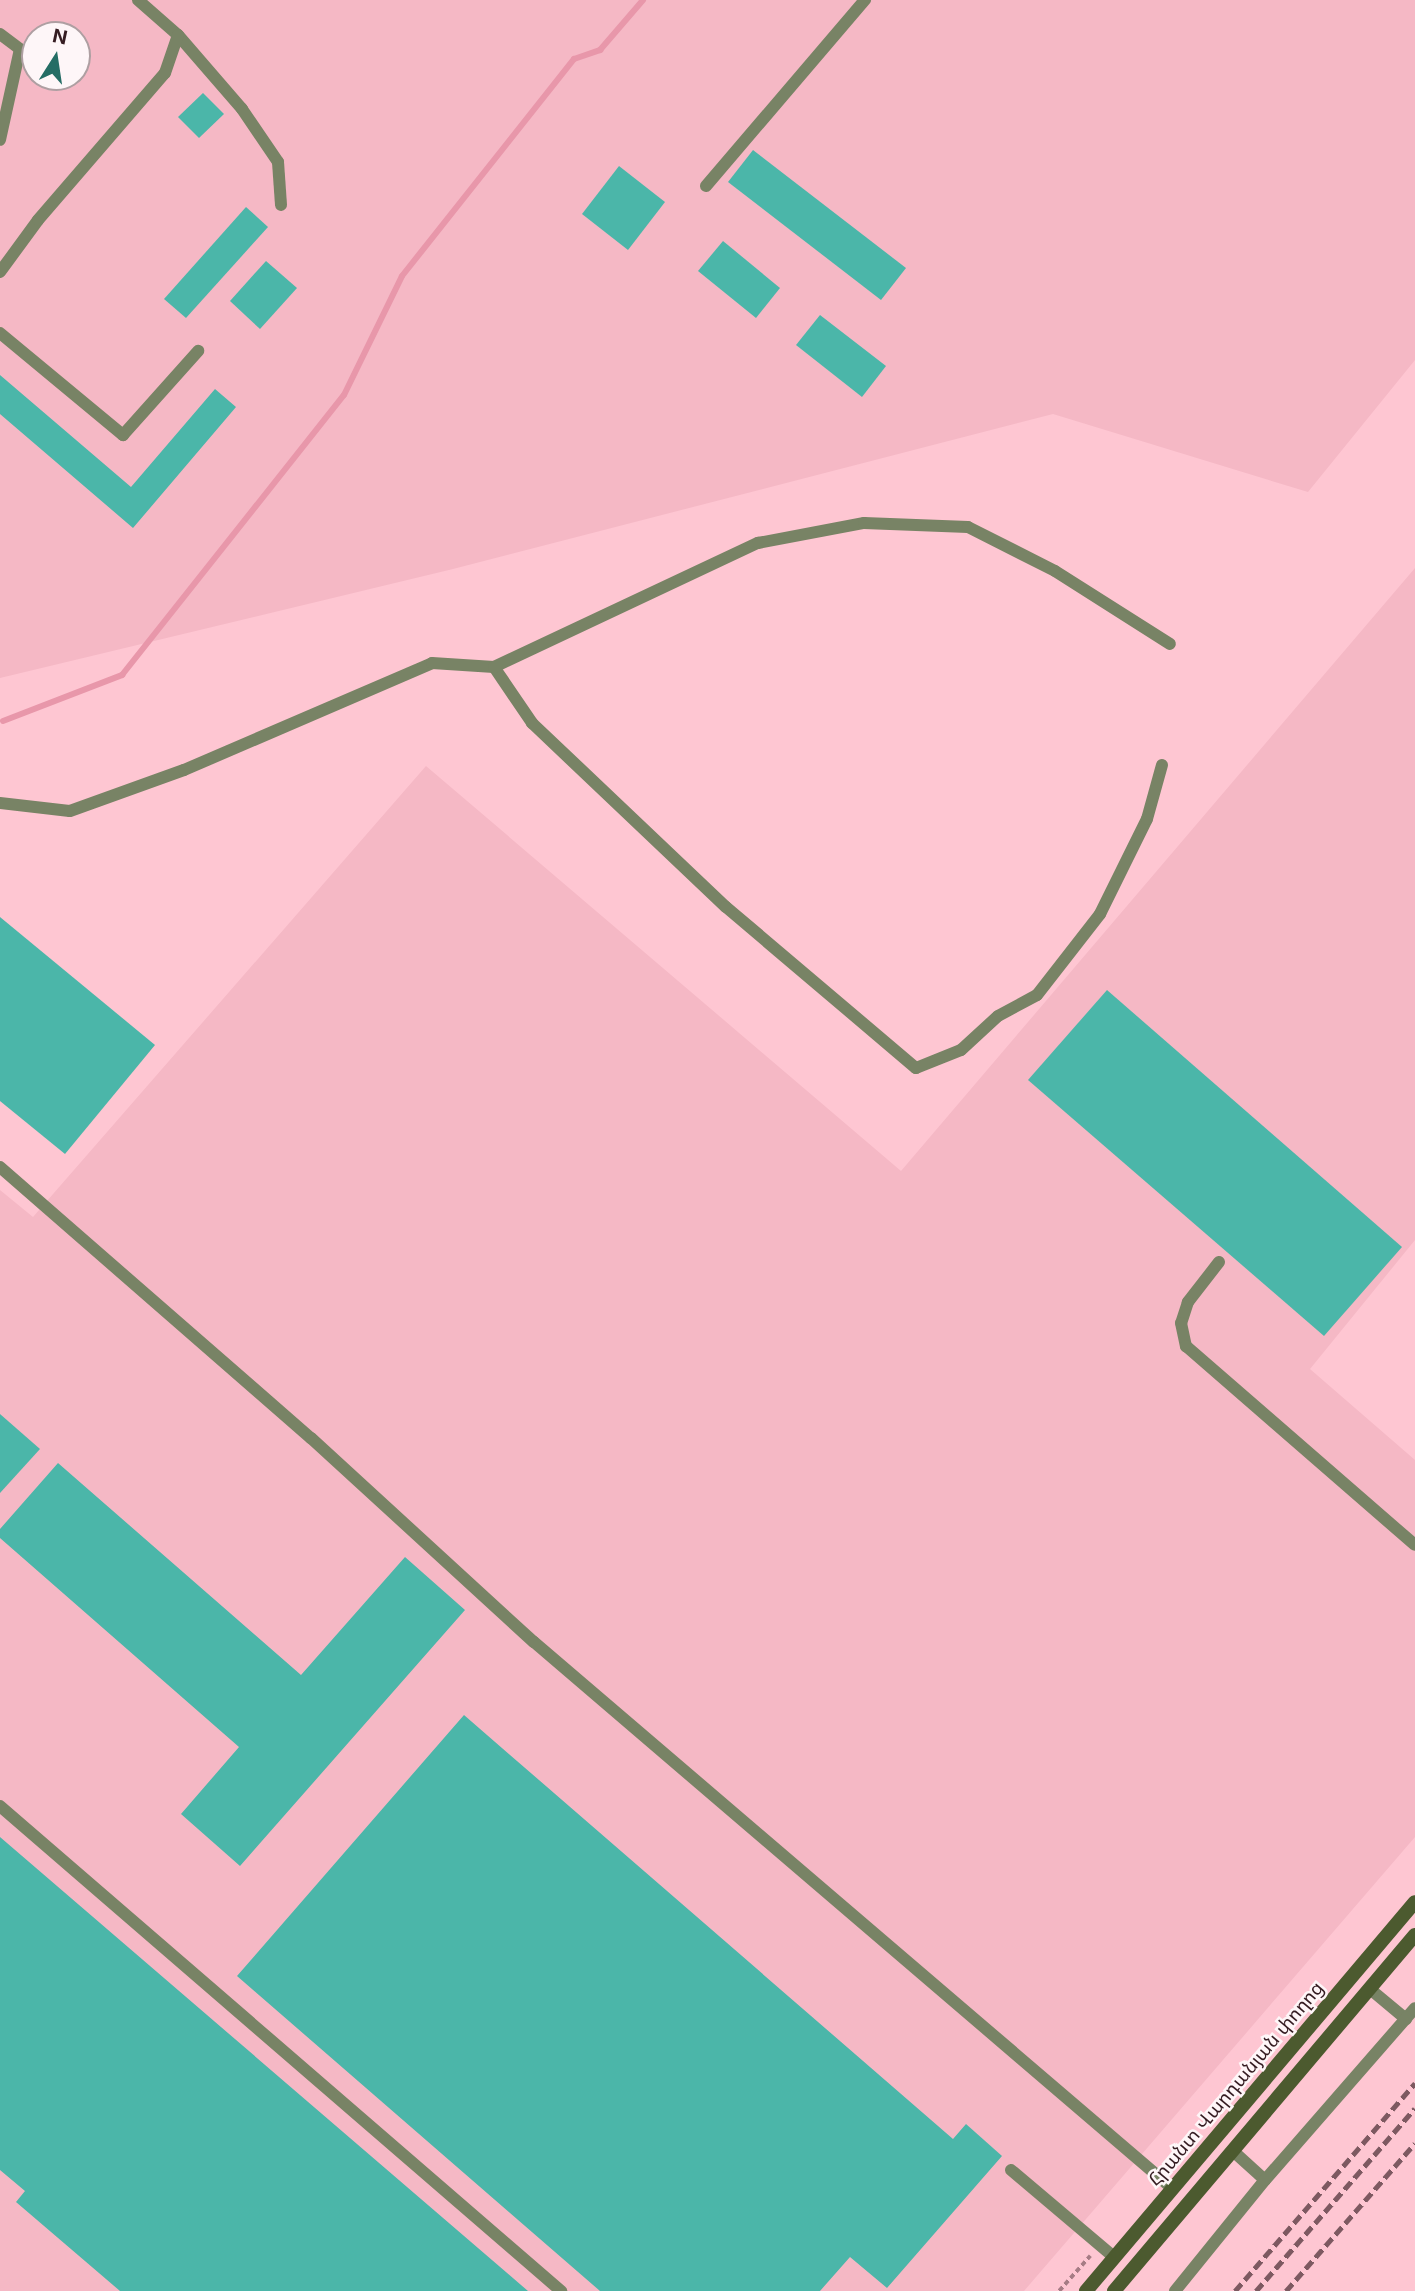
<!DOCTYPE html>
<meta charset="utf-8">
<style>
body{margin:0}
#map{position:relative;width:1415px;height:2291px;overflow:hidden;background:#fec6d2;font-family:Inter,"Noto Sans Armenian",sans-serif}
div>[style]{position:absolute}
.built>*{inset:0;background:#f5b8c5}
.stream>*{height:6px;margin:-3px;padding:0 3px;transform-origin:3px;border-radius:3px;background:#e897aa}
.building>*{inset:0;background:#4bb6a9}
.path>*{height:3.5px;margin-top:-1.75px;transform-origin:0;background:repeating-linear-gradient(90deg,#a67c85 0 5px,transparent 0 8.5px)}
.lane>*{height:12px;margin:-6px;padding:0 6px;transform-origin:6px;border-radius:6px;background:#788365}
.secondary>*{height:14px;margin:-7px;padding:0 7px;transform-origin:7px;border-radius:7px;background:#4c5a2f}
.rail>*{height:5px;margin-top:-2.5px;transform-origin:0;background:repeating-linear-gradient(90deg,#7d5961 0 10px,transparent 0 15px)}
span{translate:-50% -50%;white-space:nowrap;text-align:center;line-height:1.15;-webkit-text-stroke:5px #fef6f8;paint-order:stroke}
.street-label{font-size:19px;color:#351c22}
.north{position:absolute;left:21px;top:21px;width:70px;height:70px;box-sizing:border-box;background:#fef6f8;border:2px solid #ae9fa2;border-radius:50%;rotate:12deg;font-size:19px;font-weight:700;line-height:28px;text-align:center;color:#351c22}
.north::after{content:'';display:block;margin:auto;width:24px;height:32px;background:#256d65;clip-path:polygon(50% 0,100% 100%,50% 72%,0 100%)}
</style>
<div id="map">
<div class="built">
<i style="clip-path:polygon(evenodd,0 0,1415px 0,1415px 360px,1308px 492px,1053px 414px,453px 569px,0 678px,0 0,35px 35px,77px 35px,77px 77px,35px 77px,35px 35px)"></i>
<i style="clip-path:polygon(1415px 568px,1415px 1240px,1310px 1369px,1415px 1460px,1415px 1837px,1024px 2291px,0 2291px,0 1190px,33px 1217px,426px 766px,901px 1171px)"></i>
</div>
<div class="stream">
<i style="left:3px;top:721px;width:128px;rotate:-21.1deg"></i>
<i style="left:122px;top:675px;width:357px;rotate:-51.6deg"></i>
<i style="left:344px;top:395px;width:132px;rotate:-64deg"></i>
<i style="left:402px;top:276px;width:277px;rotate:-51.6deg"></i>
<i style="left:574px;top:59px;width:28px;rotate:-19deg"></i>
<i style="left:600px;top:50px;width:66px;rotate:-49.3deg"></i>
</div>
<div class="building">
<i style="clip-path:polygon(203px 93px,224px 114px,199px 138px,178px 117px)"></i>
<i style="clip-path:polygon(753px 150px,906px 268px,881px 300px,728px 182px)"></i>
<i style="clip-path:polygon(619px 166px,665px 202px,628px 250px,582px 214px)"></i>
<i style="clip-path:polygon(246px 207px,268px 227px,186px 318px,164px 299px)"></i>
<i style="clip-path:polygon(723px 241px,780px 288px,756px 318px,698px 271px)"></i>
<i style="clip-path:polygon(266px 261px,297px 288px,260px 329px,230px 301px)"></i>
<i style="clip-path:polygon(820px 315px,886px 366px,862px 397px,796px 345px)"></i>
<i style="clip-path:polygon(0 375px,131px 487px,215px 389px,236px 407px,133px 528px,0 414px)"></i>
<i style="clip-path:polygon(0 917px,155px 1045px,65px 1154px,0 1101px)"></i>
<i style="clip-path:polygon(1107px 990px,1402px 1247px,1324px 1336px,1028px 1080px)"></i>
<i style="clip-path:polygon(0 1414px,40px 1449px,0 1493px)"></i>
<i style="clip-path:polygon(58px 1463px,301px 1675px,405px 1557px,465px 1610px,240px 1866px,181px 1814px,239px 1747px,0 1538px,0 1529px)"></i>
<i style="clip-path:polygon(464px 1715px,953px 2139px,966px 2124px,1002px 2156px,887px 2288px,850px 2257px,820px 2291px,600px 2291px,237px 1976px)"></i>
<i style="clip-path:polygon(0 1837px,528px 2291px,120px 2291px,16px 2202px,25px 2191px,0 2170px)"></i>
</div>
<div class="path">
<i style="left:1059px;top:2291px;width:47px;rotate:-48.5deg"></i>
</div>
<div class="lane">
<i style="left:138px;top:0;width:53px;rotate:41.2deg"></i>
<i style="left:178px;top:35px;width:98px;rotate:49.1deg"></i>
<i style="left:242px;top:109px;width:64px;rotate:55.8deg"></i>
<i style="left:278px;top:162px;width:43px;rotate:86deg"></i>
<i style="left:0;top:34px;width:25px;rotate:37deg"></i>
<i style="left:20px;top:49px;width:93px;rotate:102.4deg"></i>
<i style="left:706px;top:186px;width:245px;rotate:-49.5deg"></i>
<i style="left:0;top:272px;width:64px;rotate:-53.8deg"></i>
<i style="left:38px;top:220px;width:194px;rotate:-49.2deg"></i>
<i style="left:165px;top:73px;width:40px;rotate:-71.1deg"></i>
<i style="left:0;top:333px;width:160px;rotate:39.7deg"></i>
<i style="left:123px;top:435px;width:113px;rotate:-48.2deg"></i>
<i style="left:494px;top:667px;width:68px;rotate:55.8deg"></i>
<i style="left:532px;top:723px;width:267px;rotate:43.5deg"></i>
<i style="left:726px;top:907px;width:249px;rotate:40.3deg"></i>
<i style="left:916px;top:1068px;width:48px;rotate:-21.8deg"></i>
<i style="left:961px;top:1050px;width:50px;rotate:-42.6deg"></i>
<i style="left:998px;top:1016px;width:44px;rotate:-28.3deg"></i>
<i style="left:1037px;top:995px;width:103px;rotate:-52.1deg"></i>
<i style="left:1100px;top:914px;width:106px;rotate:-63.7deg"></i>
<i style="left:1147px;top:819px;width:56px;rotate:-74.5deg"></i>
<i style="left:0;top:803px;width:70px;rotate:6.5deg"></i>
<i style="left:70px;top:811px;width:121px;rotate:-19.8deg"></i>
<i style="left:184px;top:770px;width:270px;rotate:-23.3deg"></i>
<i style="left:432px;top:663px;width:62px;rotate:3.7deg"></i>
<i style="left:494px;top:667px;width:292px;rotate:-25.2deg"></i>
<i style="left:758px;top:543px;width:108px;rotate:-10.7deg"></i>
<i style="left:864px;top:523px;width:104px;rotate:2.2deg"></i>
<i style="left:968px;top:527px;width:97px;rotate:26.8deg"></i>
<i style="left:1055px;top:571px;width:136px;rotate:32.4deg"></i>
<i style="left:0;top:1167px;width:413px;rotate:41.1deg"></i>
<i style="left:311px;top:1438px;width:302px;rotate:42.5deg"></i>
<i style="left:534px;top:1642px;width:841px;rotate:40.56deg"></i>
<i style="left:1219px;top:1262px;width:51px;rotate:127.8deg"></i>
<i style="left:1188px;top:1302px;width:22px;rotate:108deg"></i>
<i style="left:1181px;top:1323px;width:24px;rotate:78deg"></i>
<i style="left:1186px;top:1346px;width:303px;rotate:41deg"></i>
<i style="left:0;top:1806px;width:742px;rotate:40.84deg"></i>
<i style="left:1370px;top:1989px;width:47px;rotate:39.8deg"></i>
<i style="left:1233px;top:2151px;width:43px;rotate:42.2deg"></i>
<i style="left:1011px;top:2170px;width:135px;rotate:40.2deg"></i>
<i style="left:1175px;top:2291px;width:143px;rotate:-51deg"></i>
<i style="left:1265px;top:2180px;width:228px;rotate:-48.9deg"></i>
</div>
<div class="secondary">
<i style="left:1086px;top:2291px;width:509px;rotate:-49.78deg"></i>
<i style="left:1114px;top:2291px;width:466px;rotate:-49.8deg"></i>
</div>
<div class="rail">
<i style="left:1235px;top:2291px;width:275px;rotate:-49.1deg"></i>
<i style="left:1256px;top:2291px;width:242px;rotate:-49deg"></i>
<i style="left:1286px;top:2291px;width:196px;rotate:-48.9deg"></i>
</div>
<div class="street-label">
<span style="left:1236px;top:2084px;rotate:-50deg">Հրանտ Վարդանյան փողոց</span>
</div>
<div class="north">N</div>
</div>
